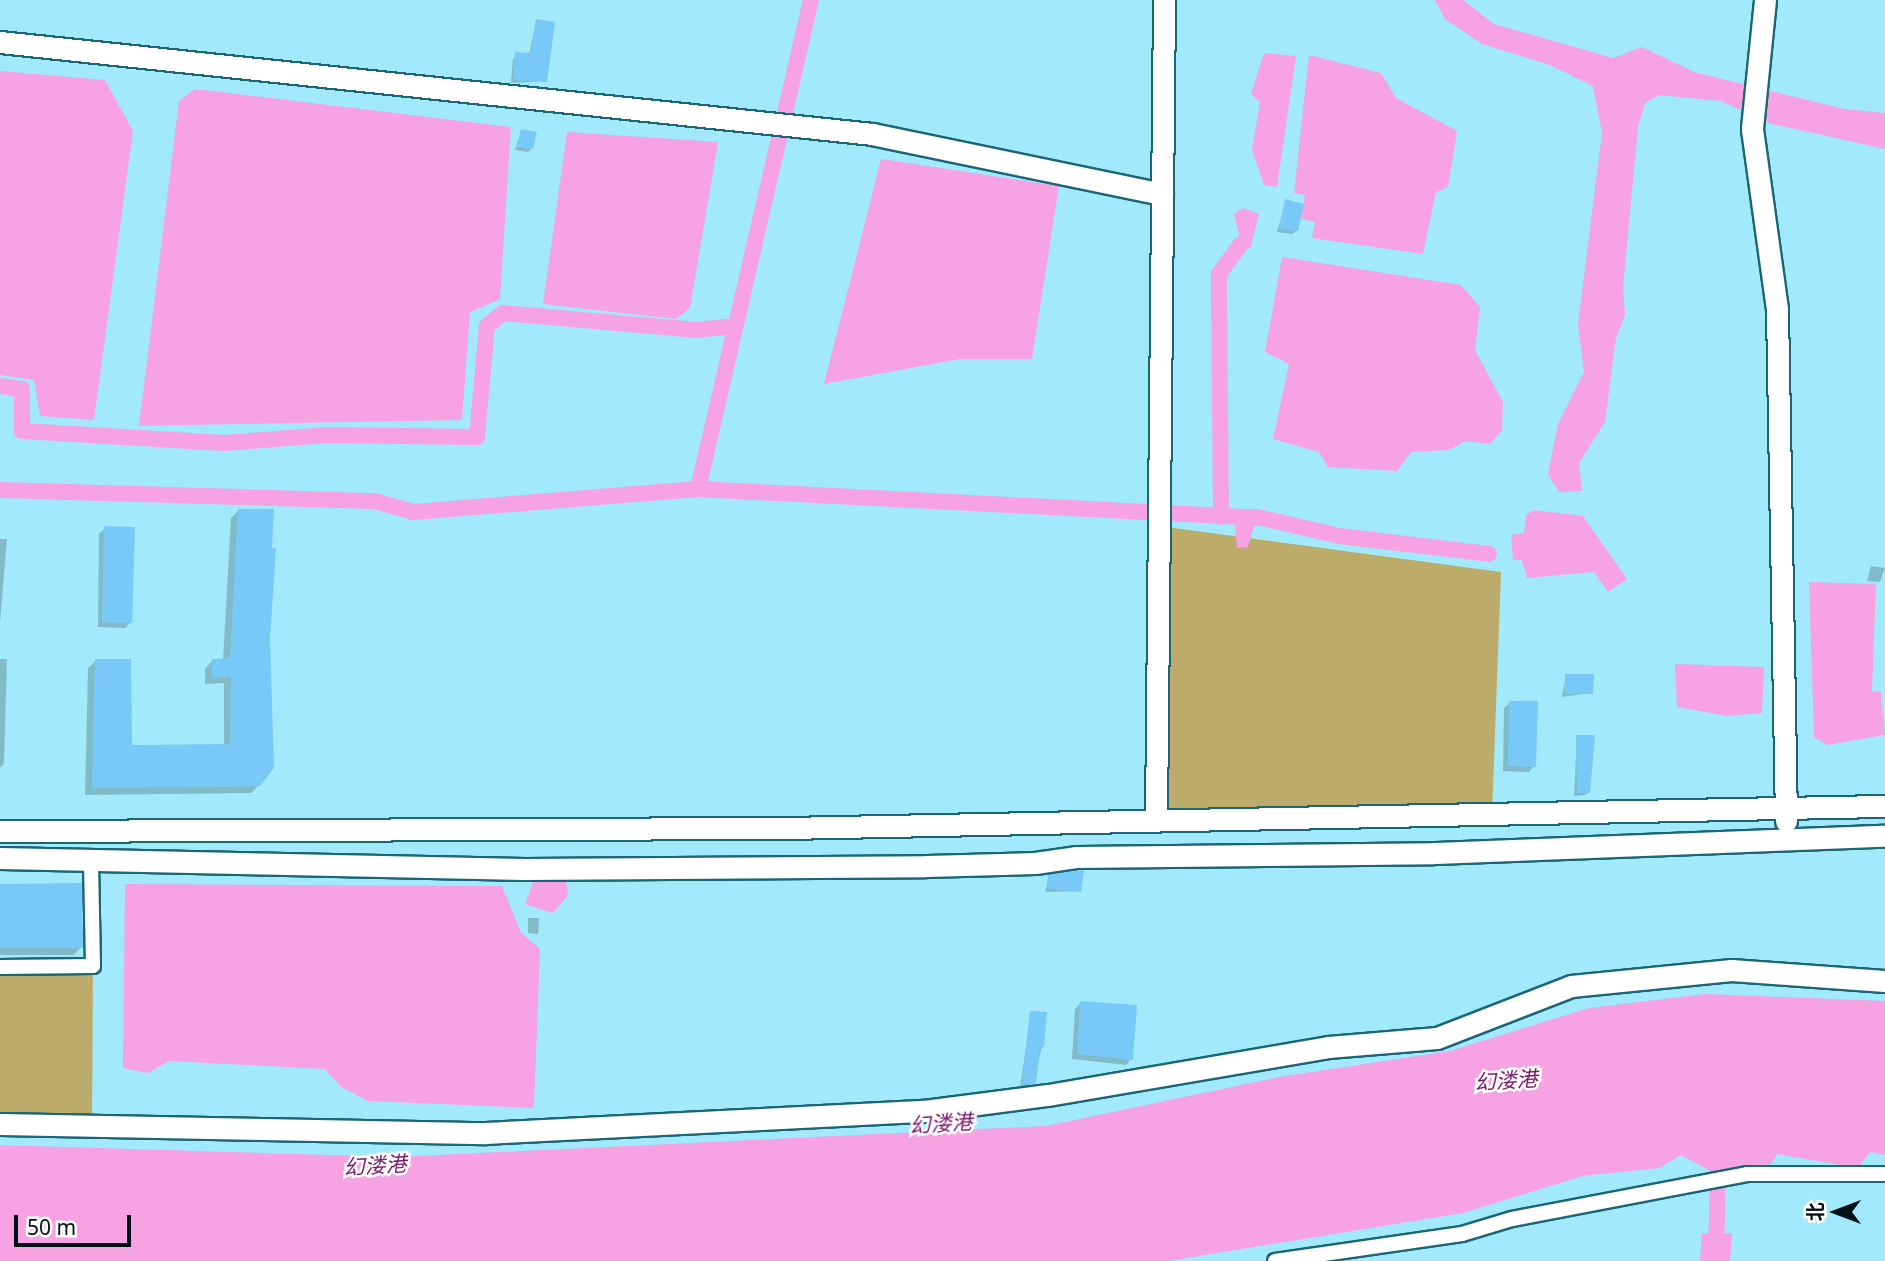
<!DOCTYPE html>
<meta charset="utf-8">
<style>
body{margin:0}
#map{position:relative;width:1885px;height:1261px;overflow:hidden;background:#a2eafb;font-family:"Noto Sans","Noto Sans SC",sans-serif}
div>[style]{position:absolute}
.green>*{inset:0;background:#bcab6a}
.water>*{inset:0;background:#f6a2e3}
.shadow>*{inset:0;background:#0003}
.canal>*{height:16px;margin:-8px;padding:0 8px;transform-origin:8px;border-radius:8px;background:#f6a2e3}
.building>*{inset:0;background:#78c9f7}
.roads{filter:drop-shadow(2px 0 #1a6676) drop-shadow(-2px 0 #1a6676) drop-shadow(0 2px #1a6676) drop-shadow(0 -2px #1a6676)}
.street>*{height:14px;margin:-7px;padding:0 7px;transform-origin:7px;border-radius:7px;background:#fff}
.secondary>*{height:21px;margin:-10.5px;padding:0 10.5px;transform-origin:10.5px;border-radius:10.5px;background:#fff}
span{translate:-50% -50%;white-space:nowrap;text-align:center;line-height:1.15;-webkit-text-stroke:5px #fdfdfd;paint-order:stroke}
.water-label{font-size:21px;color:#78186a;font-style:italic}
.north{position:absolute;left:1801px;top:1177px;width:70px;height:70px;-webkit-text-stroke:5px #fdfdfd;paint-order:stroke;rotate:270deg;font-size:19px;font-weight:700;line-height:28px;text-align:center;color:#001014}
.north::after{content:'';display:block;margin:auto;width:24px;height:32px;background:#001014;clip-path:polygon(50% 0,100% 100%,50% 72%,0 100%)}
.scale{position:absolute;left:14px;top:1215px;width:117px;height:32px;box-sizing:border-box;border:4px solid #001014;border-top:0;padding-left:9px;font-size:21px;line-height:24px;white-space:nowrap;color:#001014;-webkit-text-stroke:5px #fdfdfd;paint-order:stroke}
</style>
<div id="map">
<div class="green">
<i style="clip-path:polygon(1159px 526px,1501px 572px,1492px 814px,1156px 819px)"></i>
<i style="clip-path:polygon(93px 966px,92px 1125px,0 1124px,0 967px)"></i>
</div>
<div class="water">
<i style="clip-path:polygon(1435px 0,1463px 0,1494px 24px,1613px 58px,1642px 47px,1694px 72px,1844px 109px,1885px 113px,1885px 149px,1772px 124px,1721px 101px,1659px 95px,1645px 103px,1638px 127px,1623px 288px,1625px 315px,1616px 338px,1605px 422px,1579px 463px,1582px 491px,1559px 492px,1548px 474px,1558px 424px,1584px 372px,1578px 324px,1602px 133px,1593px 86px,1550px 65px,1482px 44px,1445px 19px)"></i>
<i style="clip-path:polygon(1264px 53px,1296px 56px,1277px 187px,1264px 185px,1252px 150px,1260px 102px,1251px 94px)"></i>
<i style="clip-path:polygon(1309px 55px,1381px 73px,1396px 98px,1457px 131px,1448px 187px,1436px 192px,1423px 254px,1312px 238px,1315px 222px,1301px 219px,1305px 195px,1294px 193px)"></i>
<i style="clip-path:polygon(0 71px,105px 80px,133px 131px,94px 420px,40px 416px,34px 380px,0 375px)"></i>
<i style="clip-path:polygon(195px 89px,511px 127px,500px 299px,470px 312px,462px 420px,139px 426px,179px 101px)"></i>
<i style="clip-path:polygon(567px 132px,718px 142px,690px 308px,676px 319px,543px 304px)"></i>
<i style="clip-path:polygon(881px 159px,1059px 186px,1032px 359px,960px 359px,824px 384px)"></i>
<i style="clip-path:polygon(1243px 208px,1259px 214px,1250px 249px,1241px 244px,1234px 214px)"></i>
<i style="clip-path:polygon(1282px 257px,1461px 285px,1480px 307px,1475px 350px,1503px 402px,1502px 430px,1490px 444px,1465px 441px,1449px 450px,1411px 452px,1397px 471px,1328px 467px,1319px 452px,1273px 439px,1289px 364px,1265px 352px)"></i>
<i style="clip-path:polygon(1259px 509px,1248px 547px,1237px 548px,1234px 510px)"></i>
<i style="clip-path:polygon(1534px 510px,1583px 516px,1627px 579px,1608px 592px,1594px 572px,1527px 578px,1522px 560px,1513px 560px,1511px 535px,1524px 533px,1526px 515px)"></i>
<i style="clip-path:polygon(1809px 582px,1876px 584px,1872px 691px,1881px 692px,1885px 735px,1827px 745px,1814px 737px)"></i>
<i style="clip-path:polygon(1675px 664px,1764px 667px,1762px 713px,1727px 716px,1677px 707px)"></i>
<i style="clip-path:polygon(566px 879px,568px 895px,553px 913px,525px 904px,534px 880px)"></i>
<i style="clip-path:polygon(125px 884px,502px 886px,521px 933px,540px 949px,534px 1108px,368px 1101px,341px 1087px,325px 1069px,169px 1061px,148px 1073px,123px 1068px)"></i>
<i style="clip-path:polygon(1705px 994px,1885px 1001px,1885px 1155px,1870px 1152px,1858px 1168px,1777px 1154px,1771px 1164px,1713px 1172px,1681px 1155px,1659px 1168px,1583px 1176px,1463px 1213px,1168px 1261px,0 1261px,0 1145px,397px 1157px,1046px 1126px,1279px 1077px,1450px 1051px,1589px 1008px)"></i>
<i style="clip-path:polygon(1702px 1233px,1732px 1233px,1730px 1261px,1700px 1261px)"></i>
</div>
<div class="shadow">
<i style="clip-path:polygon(536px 21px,545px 81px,511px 83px,513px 58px,529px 55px)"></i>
<i style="clip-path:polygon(521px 131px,532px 148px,528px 152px,515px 150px)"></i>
<i style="clip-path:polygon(1286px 201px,1297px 230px,1293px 234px,1277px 232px)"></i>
<i style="clip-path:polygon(238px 511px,259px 785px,251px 793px,85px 795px,88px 668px,96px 661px,130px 747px,224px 746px,224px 683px,205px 684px,205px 669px,212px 661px,223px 660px,231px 518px)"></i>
<i style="clip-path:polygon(105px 528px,131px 622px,125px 628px,98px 627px,99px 534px)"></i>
<i style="clip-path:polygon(0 539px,7px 539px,0 623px)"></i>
<i style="clip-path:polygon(1871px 566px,1885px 568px,1880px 582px,1867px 581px)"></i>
<i style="clip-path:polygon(0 659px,7px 659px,4px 764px,0 768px)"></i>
<i style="clip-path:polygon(1566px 676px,1591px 693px,1562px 697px)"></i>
<i style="clip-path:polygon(1510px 703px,1534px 766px,1529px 772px,1503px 771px,1504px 708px)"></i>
<i style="clip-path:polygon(1577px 737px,1589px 792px,1585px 795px,1574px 796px)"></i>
<i style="clip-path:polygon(1049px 876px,1080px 891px,1045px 892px)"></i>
<i style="clip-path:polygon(0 886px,81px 947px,74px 955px,0 955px)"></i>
<i style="clip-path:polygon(528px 918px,539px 918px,538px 934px,528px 933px)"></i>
<i style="clip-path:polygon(1081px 1003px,1131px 1059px,1126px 1065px,1072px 1059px,1075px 1009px)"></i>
<i style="clip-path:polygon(1031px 1013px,1042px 1046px,1034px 1083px,1020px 1088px)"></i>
</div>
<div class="canal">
<i style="left:0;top:386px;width:22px;rotate:8deg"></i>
<i style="left:22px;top:389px;width:42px;rotate:90deg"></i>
<i style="left:22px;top:431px;width:202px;rotate:3.4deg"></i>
<i style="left:224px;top:443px;width:103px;rotate:-4.4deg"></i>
<i style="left:327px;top:435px;width:150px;rotate:0.8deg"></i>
<i style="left:477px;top:437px;width:111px;rotate:-84.9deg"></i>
<i style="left:487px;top:326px;width:21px;rotate:-39deg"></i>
<i style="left:503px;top:313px;width:194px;rotate:5deg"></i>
<i style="left:696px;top:330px;width:37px;rotate:-6deg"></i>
<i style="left:698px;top:489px;width:502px;rotate:-76.99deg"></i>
<i style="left:0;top:490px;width:375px;rotate:1.7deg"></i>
<i style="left:375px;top:501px;width:40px;rotate:16deg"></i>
<i style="left:413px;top:512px;width:286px;rotate:-4.6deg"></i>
<i style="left:698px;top:489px;width:565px;rotate:2.94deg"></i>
<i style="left:1262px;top:518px;width:79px;rotate:13.2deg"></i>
<i style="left:1339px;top:536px;width:151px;rotate:6.8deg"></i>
<i style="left:1221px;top:517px;width:243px;rotate:-90.5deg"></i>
<i style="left:1219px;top:274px;width:37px;rotate:-54deg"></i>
<i style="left:1716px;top:1261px;width:96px;rotate:-88.8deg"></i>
</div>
<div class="building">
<i style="clip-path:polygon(536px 19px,555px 22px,547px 82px,513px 80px,515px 52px,531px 53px)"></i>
<i style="clip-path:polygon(521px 129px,537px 132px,533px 149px,517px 147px)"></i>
<i style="clip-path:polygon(1285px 199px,1304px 204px,1298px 231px,1279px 229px)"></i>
<i style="clip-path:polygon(238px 509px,274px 509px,272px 548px,276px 548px,270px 639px,274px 768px,260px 786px,92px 788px,95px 659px,131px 659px,132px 745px,230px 744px,231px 677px,212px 677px,212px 659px,230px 658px)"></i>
<i style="clip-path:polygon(104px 526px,135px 527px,132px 623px,102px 622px)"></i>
<i style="clip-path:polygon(1565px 674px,1594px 674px,1593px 694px,1565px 694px)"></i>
<i style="clip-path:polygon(1509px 701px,1538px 701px,1536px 767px,1508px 766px)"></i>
<i style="clip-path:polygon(1576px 735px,1595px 735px,1590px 793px,1577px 793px)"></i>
<i style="clip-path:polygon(1084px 870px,1081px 892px,1047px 889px,1048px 874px)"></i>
<i style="clip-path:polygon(82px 883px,83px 948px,0 948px,0 884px)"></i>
<i style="clip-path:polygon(1080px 1001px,1137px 1005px,1133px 1060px,1077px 1054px)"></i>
<i style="clip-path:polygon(1030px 1011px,1047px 1012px,1044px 1047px,1040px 1047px,1036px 1083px,1022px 1085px)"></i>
</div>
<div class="roads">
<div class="street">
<i style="left:0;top:967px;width:93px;rotate:-0.6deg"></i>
<i style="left:93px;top:966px;width:106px;rotate:-91.1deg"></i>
<i style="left:1275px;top:1261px;width:189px;rotate:-8.2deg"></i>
<i style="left:1462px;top:1234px;width:52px;rotate:-16.7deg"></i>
<i style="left:1512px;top:1219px;width:239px;rotate:-10.8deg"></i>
<i style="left:1747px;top:1174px;width:138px"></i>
</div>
<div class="secondary">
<i style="left:1765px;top:0;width:130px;rotate:95.8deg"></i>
<i style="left:1752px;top:129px;width:182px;rotate:82.1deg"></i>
<i style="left:1777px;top:309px;width:512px;rotate:88.99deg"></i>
<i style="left:0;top:42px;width:877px;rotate:6.02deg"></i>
<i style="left:872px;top:134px;width:296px;rotate:11.7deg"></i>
<i style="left:1156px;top:819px;width:819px;rotate:-89.44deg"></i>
<i style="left:0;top:831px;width:786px;rotate:-0.22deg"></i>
<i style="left:786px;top:828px;width:1099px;rotate:-1.15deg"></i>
<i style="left:0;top:858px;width:525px;rotate:1.2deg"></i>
<i style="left:525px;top:869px;width:401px;rotate:-0.4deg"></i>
<i style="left:926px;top:866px;width:109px;rotate:-1.6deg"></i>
<i style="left:1035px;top:863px;width:41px;rotate:-8.3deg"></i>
<i style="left:1076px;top:857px;width:357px;rotate:-0.6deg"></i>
<i style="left:1433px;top:853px;width:452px;rotate:-2.2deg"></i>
<i style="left:0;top:1124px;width:485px;rotate:1.1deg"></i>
<i style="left:485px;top:1133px;width:440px;rotate:-2.9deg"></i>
<i style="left:924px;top:1111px;width:125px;rotate:-7.4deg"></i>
<i style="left:1048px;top:1095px;width:284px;rotate:-9.7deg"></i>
<i style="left:1328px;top:1047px;width:109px;rotate:-4.7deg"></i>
<i style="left:1437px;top:1038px;width:144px;rotate:-21.2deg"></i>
<i style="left:1571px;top:986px;width:161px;rotate:-5.7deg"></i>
<i style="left:1731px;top:970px;width:154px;rotate:4.1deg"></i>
</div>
</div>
<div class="water-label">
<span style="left:1506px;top:1080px;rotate:-4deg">幻溇港</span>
<span style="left:941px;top:1123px;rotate:-4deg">幻溇港</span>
<span style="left:375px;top:1165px;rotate:-4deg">幻溇港</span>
</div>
<div class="north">北</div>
<div class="scale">50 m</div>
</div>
